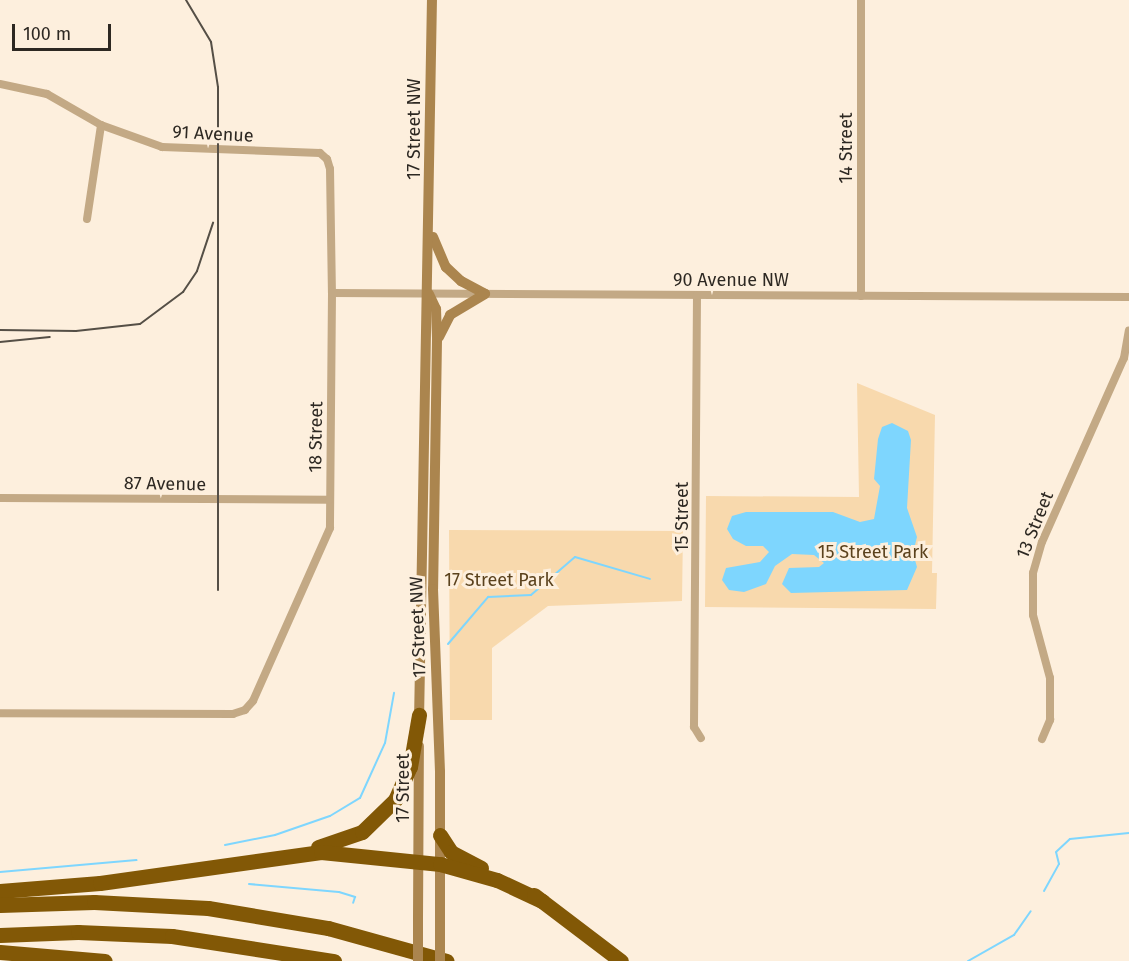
<!DOCTYPE html>
<style>
body{margin:0}
#map{position:relative;width:1129px;height:961px;overflow:hidden;background:#fdefdd;font-family:"Fira Sans",sans-serif}
div>[style]{position:absolute}
.green>*{inset:0;background:#f8d9ad}
.water>*{inset:0;background:#7ed6fe}
.stream>*{height:2px;margin:-1px;padding:0 1px;transform-origin:1px;border-radius:1px;background:#7ed6fe}
.minor>*{height:8px;margin:-4px;padding:0 4px;transform-origin:4px;border-radius:4px;background:#c3a985}
.secondary>*{height:10px;margin:-5px;padding:0 5px;transform-origin:5px;border-radius:5px;background:#ab854e}
.motorway>*{height:15px;margin:-7.5px;padding:0 7.5px;transform-origin:7.5px;border-radius:7.5px;background:#825806}
.rail>*{height:2px;margin:-1px;padding:0 1px;transform-origin:1px;border-radius:1px;background:#554f46}
.secondary-bridge>*{height:10px;margin:-5px;padding:0 5px;transform-origin:5px;border-radius:5px;background:#ab854e}
span{translate:-50% -50%;white-space:nowrap;text-align:center;line-height:1.15;-webkit-text-stroke:6px #fdefdd;paint-order:stroke}
.street-label{font-size:18px;color:#2d2822}
.park-label{font-size:18px;color:#5b421d}
.scale{position:absolute;left:12px;top:24px;width:99px;height:27px;box-sizing:border-box;border:3px solid #2d2822;border-top:0;padding-left:8px;font-size:18px;line-height:21px;white-space:nowrap;color:#2d2822;-webkit-text-stroke:4px #fdefdd;paint-order:stroke}
</style>
<div id="map">
<div class="green">
<i style="clip-path:polygon(857px 383px,935px 415px,932px 573px,937px 573px,936px 609px,705px 607px,706px 496px,859px 497px)"></i>
<i style="clip-path:polygon(449px 530px,683px 531px,682px 601px,548px 606px,492px 648px,492px 720px,450px 720px)"></i>
</div>
<div class="water">
<i style="clip-path:polygon(892px 423px,908px 431px,911px 440px,907px 508px,917px 537px,913px 553px,917px 567px,907px 590px,791px 593px,782px 584px,789px 568px,819px 567px,824px 563px,814px 555px,792px 554px,775px 566px,766px 584px,744px 592px,729px 590px,722px 580px,726px 568px,760px 562px,769px 552px,763px 546px,746px 546px,733px 539px,727px 529px,732px 516px,746px 512px,833px 512px,860px 522px,874px 519px,880px 486px,874px 479px,878px 439px,882px 427px)"></i>
</div>
<div class="stream">
<i style="left:448px;top:644px;width:62px;rotate:-49.6deg"></i>
<i style="left:488px;top:597px;width:43px;rotate:-2.7deg"></i>
<i style="left:531px;top:595px;width:58px;rotate:-40.8deg"></i>
<i style="left:575px;top:557px;width:78px;rotate:16.3deg"></i>
<i style="left:225px;top:845px;width:51px;rotate:-11.3deg"></i>
<i style="left:275px;top:835px;width:58px;rotate:-19.1deg"></i>
<i style="left:330px;top:816px;width:35px;rotate:-31deg"></i>
<i style="left:360px;top:798px;width:60px;rotate:-65.6deg"></i>
<i style="left:385px;top:743px;width:51px;rotate:-79.8deg"></i>
<i style="left:0;top:872px;width:137px;rotate:-5deg"></i>
<i style="left:249px;top:884px;width:90px;rotate:5.1deg"></i>
<i style="left:339px;top:892px;width:17px;rotate:17deg"></i>
<i style="left:355px;top:897px;width:6px;rotate:108deg"></i>
<i style="left:1044px;top:891px;width:31px;rotate:-61deg"></i>
<i style="left:1059px;top:864px;width:12px;rotate:-104deg"></i>
<i style="left:1056px;top:852px;width:19px;rotate:-43deg"></i>
<i style="left:1070px;top:839px;width:59px;rotate:-5.8deg"></i>
<i style="left:968px;top:961px;width:53px;rotate:-29.5deg"></i>
<i style="left:1014px;top:935px;width:29px;rotate:-55deg"></i>
</div>
<div class="minor">
<i style="left:861px;top:0;width:296px;rotate:90deg"></i>
<i style="left:0;top:84px;width:48px;rotate:12deg"></i>
<i style="left:47px;top:94px;width:62px;rotate:29.9deg"></i>
<i style="left:101px;top:125px;width:65px;rotate:19.8deg"></i>
<i style="left:162px;top:147px;width:158px;rotate:2.2deg"></i>
<i style="left:320px;top:153px;width:9px;rotate:41deg"></i>
<i style="left:327px;top:159px;width:10px;rotate:73deg"></i>
<i style="left:330px;top:169px;width:124px;rotate:89.1deg"></i>
<i style="left:332px;top:293px;width:235px;rotate:90.5deg"></i>
<i style="left:330px;top:528px;width:189px;rotate:114deg"></i>
<i style="left:253px;top:701px;width:12px;rotate:132deg"></i>
<i style="left:245px;top:710px;width:13px;rotate:162deg"></i>
<i style="left:233px;top:714px;width:233px;rotate:-179.8deg"></i>
<i style="left:87px;top:219px;width:95px;rotate:-81.5deg"></i>
<i style="left:332px;top:293px;width:797px;rotate:0.29deg"></i>
<i style="left:697px;top:295px;width:432px;rotate:90.4deg"></i>
<i style="left:694px;top:727px;width:13px;rotate:58deg"></i>
<i style="left:0;top:498px;width:329px;rotate:0.3deg"></i>
<i style="left:1042px;top:739px;width:21px;rotate:-67deg"></i>
<i style="left:1050px;top:720px;width:42px;rotate:-90deg"></i>
<i style="left:1050px;top:678px;width:65px;rotate:-105.1deg"></i>
<i style="left:1033px;top:615px;width:42px;rotate:-90deg"></i>
<i style="left:1033px;top:573px;width:32px;rotate:-74deg"></i>
<i style="left:1042px;top:542px;width:201px;rotate:-66deg"></i>
<i style="left:1124px;top:358px;width:28px;rotate:-80deg"></i>
</div>
<div class="secondary">
<i style="left:433px;top:237px;width:33px;rotate:67deg"></i>
<i style="left:446px;top:267px;width:21px;rotate:43deg"></i>
<i style="left:461px;top:281px;width:27px;rotate:28deg"></i>
<i style="left:429px;top:294px;width:17px;rotate:65deg"></i>
<i style="left:436px;top:309px;width:31px;rotate:88deg"></i>
<i style="left:437px;top:340px;width:249px;rotate:90.9deg"></i>
<i style="left:433px;top:589px;width:183px;rotate:87.8deg"></i>
<i style="left:440px;top:772px;width:154px;rotate:90deg"></i>
<i style="left:439px;top:337px;width:25px;rotate:-63deg"></i>
<i style="left:450px;top:315px;width:41px;rotate:-31deg"></i>
<i style="left:419px;top:721px;width:721px;rotate:-88.97deg"></i>
<i style="left:418px;top:919px;width:173px;rotate:-89.7deg"></i>
</div>
<div class="motorway">
<i style="left:440px;top:835px;width:20px;rotate:57deg"></i>
<i style="left:451px;top:852px;width:34px;rotate:28deg"></i>
<i style="left:318px;top:847px;width:46px;rotate:-18.8deg"></i>
<i style="left:362px;top:832px;width:46px;rotate:-44.1deg"></i>
<i style="left:395px;top:800px;width:36px;rotate:-66deg"></i>
<i style="left:410px;top:767px;width:53px;rotate:-80.2deg"></i>
<i style="left:0;top:891px;width:100px;rotate:-4.6deg"></i>
<i style="left:100px;top:883px;width:223px;rotate:-8deg"></i>
<i style="left:321px;top:852px;width:120px;rotate:5.8deg"></i>
<i style="left:440px;top:864px;width:59px;rotate:15.7deg"></i>
<i style="left:497px;top:880px;width:50px;rotate:25deg"></i>
<i style="left:534px;top:895px;width:109px;rotate:37.2deg"></i>
<i style="left:0;top:905px;width:94px;rotate:-1.8deg"></i>
<i style="left:94px;top:902px;width:114px;rotate:3deg"></i>
<i style="left:208px;top:908px;width:122px;rotate:9.5deg"></i>
<i style="left:328px;top:928px;width:123px;rotate:15.5deg"></i>
<i style="left:0;top:935px;width:78px;rotate:-2.2deg"></i>
<i style="left:78px;top:932px;width:94px;rotate:2.4deg"></i>
<i style="left:172px;top:936px;width:164px;rotate:8.8deg"></i>
<i style="left:0;top:952px;width:105px;rotate:4.9deg"></i>
</div>
<div class="rail">
<i style="left:186px;top:0;width:49px;rotate:59.2deg"></i>
<i style="left:211px;top:42px;width:46px;rotate:81.2deg"></i>
<i style="left:218px;top:87px;width:503px;rotate:90deg"></i>
<i style="left:0;top:330px;width:76px;rotate:0.8deg"></i>
<i style="left:76px;top:331px;width:64px;rotate:-6.2deg"></i>
<i style="left:140px;top:324px;width:54px;rotate:-36.7deg"></i>
<i style="left:183px;top:292px;width:25px;rotate:-56deg"></i>
<i style="left:197px;top:271px;width:51px;rotate:-71.6deg"></i>
<i style="left:0;top:342px;width:50px;rotate:-5.7deg"></i>
</div>
<div class="secondary-bridge">
<i style="left:418px;top:961px;width:42px;rotate:-90deg"></i>
<i style="left:440px;top:961px;width:35px;rotate:-90deg"></i>
</div>
<div class="street-label">
<span style="left:414px;top:129px;rotate:-90deg">17 Street NW</span>
<span style="left:213px;top:134px;rotate:3deg">91 Avenue</span>
<span style="left:846px;top:148px;rotate:-90deg">14 Street</span>
<span style="left:731px;top:280px">90 Avenue NW</span>
<span style="left:316px;top:437px;rotate:-89deg">18 Street</span>
<span style="left:165px;top:484px;rotate:1deg">87 Avenue</span>
<span style="left:682px;top:517px;rotate:-90deg">15 Street</span>
<span style="left:1035px;top:525px;rotate:-68deg">13 Street</span>
<span style="left:418px;top:627px;rotate:-92deg">17 Street NW</span>
<span style="left:403px;top:788px;rotate:-90deg">17 Street</span>
</div>
<div class="park-label">
<span style="left:873px;top:552px">15 Street Park</span>
<span style="left:499px;top:580px">17 Street Park</span>
</div>
<div class="scale">100 m</div>
</div>
